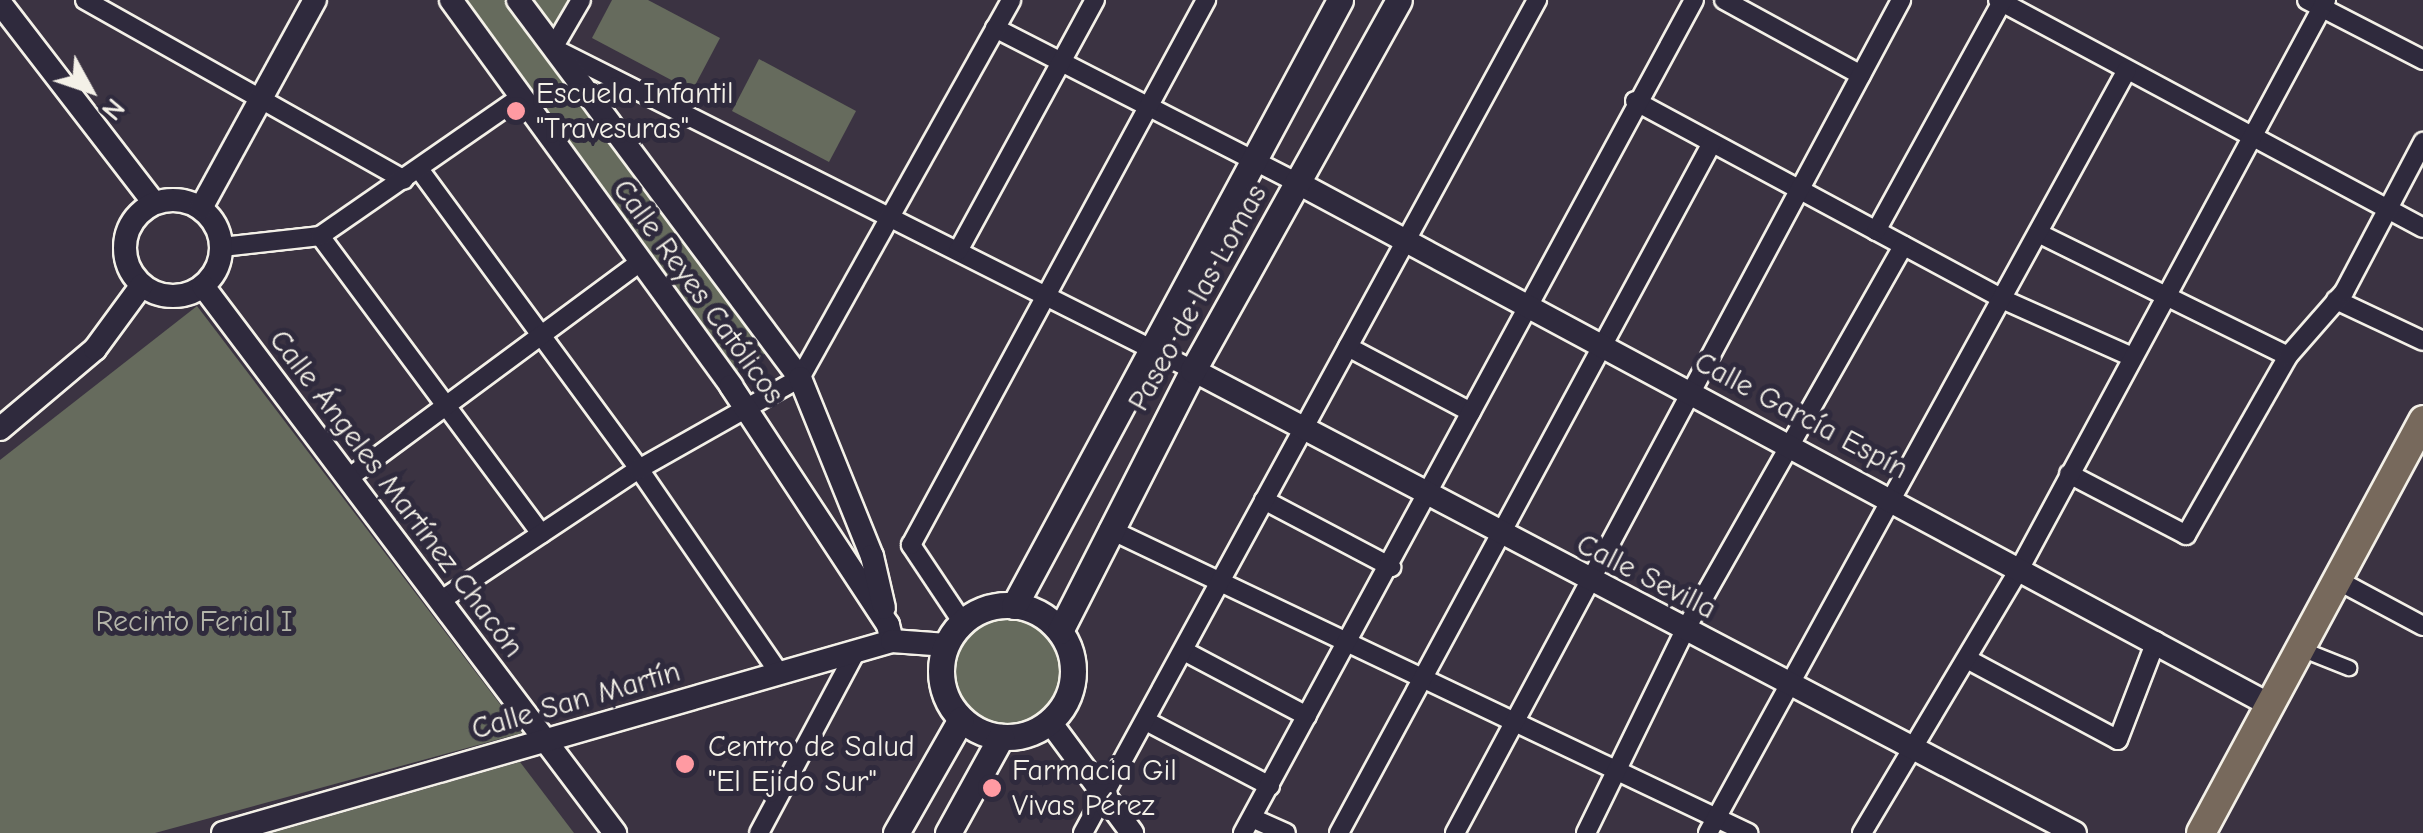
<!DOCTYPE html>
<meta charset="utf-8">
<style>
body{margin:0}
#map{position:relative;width:2423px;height:833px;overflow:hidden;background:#3b3342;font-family:"Comic Neue",sans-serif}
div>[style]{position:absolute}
.green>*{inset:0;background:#666b5d}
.round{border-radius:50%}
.roads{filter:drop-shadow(2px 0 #f4f1e8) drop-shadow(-2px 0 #f4f1e8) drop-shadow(0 2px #f4f1e8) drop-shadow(0 -2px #f4f1e8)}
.pedestrian>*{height:14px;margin:-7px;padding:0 7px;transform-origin:7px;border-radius:7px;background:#2f2a3d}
.minor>*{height:18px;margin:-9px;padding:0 9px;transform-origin:9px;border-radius:9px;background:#2f2a3d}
.tertiary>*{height:22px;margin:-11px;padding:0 11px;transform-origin:11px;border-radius:11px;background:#2f2a3d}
.tertiary>.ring{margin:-11px;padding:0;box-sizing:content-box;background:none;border:22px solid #2f2a3d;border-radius:50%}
.secondary>*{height:25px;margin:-12.5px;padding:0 12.5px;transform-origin:12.5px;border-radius:12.5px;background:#2f2a3d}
.secondary>.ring{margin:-12.5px;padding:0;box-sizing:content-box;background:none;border:25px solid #2f2a3d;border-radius:50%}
.primary>*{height:28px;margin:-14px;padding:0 14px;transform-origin:14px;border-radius:14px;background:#77695c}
.dots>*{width:28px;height:28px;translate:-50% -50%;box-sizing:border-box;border:5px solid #2f2a3d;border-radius:50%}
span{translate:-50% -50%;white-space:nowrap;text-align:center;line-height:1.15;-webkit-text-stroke:10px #2f2a3d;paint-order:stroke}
.poi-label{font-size:30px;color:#f4f1e8}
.left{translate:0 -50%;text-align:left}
.street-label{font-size:30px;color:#f4f1e8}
.park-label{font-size:30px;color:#b4b5a9}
.north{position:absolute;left:40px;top:40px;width:100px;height:100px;-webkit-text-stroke:8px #2f2a3d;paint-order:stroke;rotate:130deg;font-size:28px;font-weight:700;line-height:40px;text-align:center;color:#f4f1e8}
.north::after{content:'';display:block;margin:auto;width:35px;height:45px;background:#f4f1e8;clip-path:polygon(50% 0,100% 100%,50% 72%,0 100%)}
</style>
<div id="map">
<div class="green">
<i style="clip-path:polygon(462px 0,508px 0,770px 350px,733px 375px)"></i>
<i style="clip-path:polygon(530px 0,569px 0,552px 30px)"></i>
<i style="clip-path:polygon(612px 0,648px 0,720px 38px,692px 91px,592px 38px)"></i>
<i style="clip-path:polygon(759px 59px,856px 111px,829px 162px,732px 111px)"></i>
<i style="clip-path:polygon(197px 306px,522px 733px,155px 833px,0 833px,0 460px)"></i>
<i class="round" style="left:950px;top:614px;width:114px;height:114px"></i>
<i style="clip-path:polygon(520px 762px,574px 833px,272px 833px)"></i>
</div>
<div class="roads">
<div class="pedestrian">
<i style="left:2301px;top:649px;width:52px;rotate:21.6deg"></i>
</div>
<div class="minor">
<i style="left:85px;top:0;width:366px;rotate:29.4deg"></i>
<i style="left:581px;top:0;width:56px;rotate:120.3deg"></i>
<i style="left:553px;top:48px;width:716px;rotate:26.71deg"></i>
<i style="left:1724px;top:0;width:156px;rotate:28.7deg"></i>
<i style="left:1998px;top:0;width:482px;rotate:28.2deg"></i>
<i style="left:2307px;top:0;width:131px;rotate:27.3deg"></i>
<i style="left:995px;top:28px;width:343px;rotate:27.1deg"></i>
<i style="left:1635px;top:101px;width:417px;rotate:28.3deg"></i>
<i style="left:2002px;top:299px;width:142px;rotate:24deg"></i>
<i style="left:419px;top:169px;width:372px;rotate:53.7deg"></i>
<i style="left:639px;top:469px;width:247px;rotate:55.5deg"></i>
<i style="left:1876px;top:231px;width:264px;rotate:-61.2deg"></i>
<i style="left:2040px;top:234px;width:276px;rotate:26.2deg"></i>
<i style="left:320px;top:236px;width:371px;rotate:53.4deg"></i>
<i style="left:222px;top:247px;width:99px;rotate:-6.4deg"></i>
<i style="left:320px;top:236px;width:244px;rotate:-34.7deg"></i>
<i style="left:958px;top:251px;width:286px;rotate:-61.4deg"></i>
<i style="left:2336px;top:300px;width:96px;rotate:25.2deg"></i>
<i style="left:1348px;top:347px;width:139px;rotate:27.9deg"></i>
<i style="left:2069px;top:474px;width:132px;rotate:27.5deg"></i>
<i style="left:2186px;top:535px;width:206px;rotate:-60.3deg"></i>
<i style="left:2288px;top:356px;width:85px;rotate:-48.8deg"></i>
<i style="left:2344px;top:292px;width:170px;rotate:-62.2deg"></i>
<i style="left:347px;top:479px;width:363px;rotate:-36.5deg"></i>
<i style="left:1264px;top:500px;width:144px;rotate:27.8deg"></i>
<i style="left:1109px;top:529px;width:708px;rotate:25.44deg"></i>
<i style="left:2339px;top:581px;width:95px;rotate:28.2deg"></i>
<i style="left:440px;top:601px;width:239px;rotate:-33.6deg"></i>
<i style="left:639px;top:469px;width:185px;rotate:-29.5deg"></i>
<i style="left:800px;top:378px;width:433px;rotate:-60.8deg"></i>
<i style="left:963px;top:623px;width:94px;rotate:-123.7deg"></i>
<i style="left:911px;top:545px;width:620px;rotate:-61.57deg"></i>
<i style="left:1184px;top:651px;width:139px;rotate:27.9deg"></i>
<i style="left:1967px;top:659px;width:171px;rotate:28.2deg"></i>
<i style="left:2118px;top:740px;width:106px;rotate:-69deg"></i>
<i style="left:1146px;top:721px;width:140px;rotate:27.7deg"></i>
<i style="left:1252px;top:818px;width:37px;rotate:24deg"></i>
<i style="left:759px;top:833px;width:206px;rotate:-61.9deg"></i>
<i style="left:1083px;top:833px;width:949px;rotate:-61.41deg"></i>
<i style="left:1243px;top:833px;width:947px;rotate:-61.57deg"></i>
<i style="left:1339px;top:833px;width:784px;rotate:-61.61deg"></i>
<i style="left:1455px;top:833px;width:945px;rotate:-61.83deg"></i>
<i style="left:1586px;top:833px;width:226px;rotate:-64deg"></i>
<i style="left:1685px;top:630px;width:442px;rotate:-60.4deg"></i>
<i style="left:1708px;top:833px;width:870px;rotate:-61.23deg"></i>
<i style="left:1862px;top:833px;width:311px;rotate:-59.2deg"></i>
<i style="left:2021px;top:566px;width:643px;rotate:-61.68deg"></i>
</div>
<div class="tertiary">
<i style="left:451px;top:0;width:477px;rotate:54deg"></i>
<i style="left:731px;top:386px;width:286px;rotate:56.7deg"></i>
<i style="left:888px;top:625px;width:16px;rotate:76deg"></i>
<i style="left:518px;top:0;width:472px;rotate:53.3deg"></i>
<i style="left:800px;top:378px;width:192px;rotate:68deg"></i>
<i style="left:872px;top:556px;width:53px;rotate:77deg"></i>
<i style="left:0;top:3px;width:252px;rotate:52.4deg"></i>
<i style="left:1300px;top:184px;width:1101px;rotate:28.24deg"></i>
<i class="ring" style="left:125px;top:200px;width:74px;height:74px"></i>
<i style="left:201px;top:208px;width:237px;rotate:-61.3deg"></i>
<i style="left:203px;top:286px;width:685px;rotate:53.01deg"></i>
<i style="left:1193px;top:370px;width:996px;rotate:27.7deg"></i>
<i style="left:0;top:429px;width:124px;rotate:-40.1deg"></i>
<i style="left:95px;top:349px;width:79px;rotate:-53.7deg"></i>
<i style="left:1050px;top:722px;width:138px;rotate:53.5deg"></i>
<i style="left:223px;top:833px;width:696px;rotate:-16.01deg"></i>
<i style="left:892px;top:641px;width:55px;rotate:4.2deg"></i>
</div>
<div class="secondary">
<i class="ring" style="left:941px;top:605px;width:107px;height:107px"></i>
<i style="left:1014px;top:606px;width:688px;rotate:-61.72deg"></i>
<i style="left:1060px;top:631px;width:293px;rotate:-63deg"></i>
<i style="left:1193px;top:370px;width:423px;rotate:-60.9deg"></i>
<i style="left:896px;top:833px;width:131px;rotate:-60.3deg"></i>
<i style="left:948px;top:833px;width:110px;rotate:-61.1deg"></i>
</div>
<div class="primary">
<i style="left:2201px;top:833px;width:469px;rotate:-61.7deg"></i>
</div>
</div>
<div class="dots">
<i style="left:516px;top:111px;background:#ff9aa2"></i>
<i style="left:685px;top:764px;background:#ff9aa2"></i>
<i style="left:992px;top:788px;background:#ff9aa2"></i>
</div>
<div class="poi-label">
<span class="left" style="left:536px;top:111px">Escuela Infantil<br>"Travesuras"</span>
<span class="left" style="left:708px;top:764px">Centro de Salud<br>"El Ejido Sur"</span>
<span class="left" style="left:1012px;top:788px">Farmacia Gil<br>Vivas Pérez</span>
</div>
<div class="street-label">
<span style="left:698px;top:292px;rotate:54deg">Calle Reyes Católicos</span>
<span style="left:1198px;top:298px;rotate:-61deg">Paseo de las Lomas</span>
<span style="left:1801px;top:416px;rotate:28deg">Calle García Espín</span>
<span style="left:396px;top:494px;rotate:53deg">Calle Ángeles Martínez Chacón</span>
<span style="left:1646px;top:577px;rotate:27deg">Calle Sevilla</span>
<span style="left:576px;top:701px;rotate:-16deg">Calle San Martín</span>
</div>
<div class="park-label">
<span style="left:194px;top:622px">Recinto Ferial I</span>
</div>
<div class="north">N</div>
</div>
